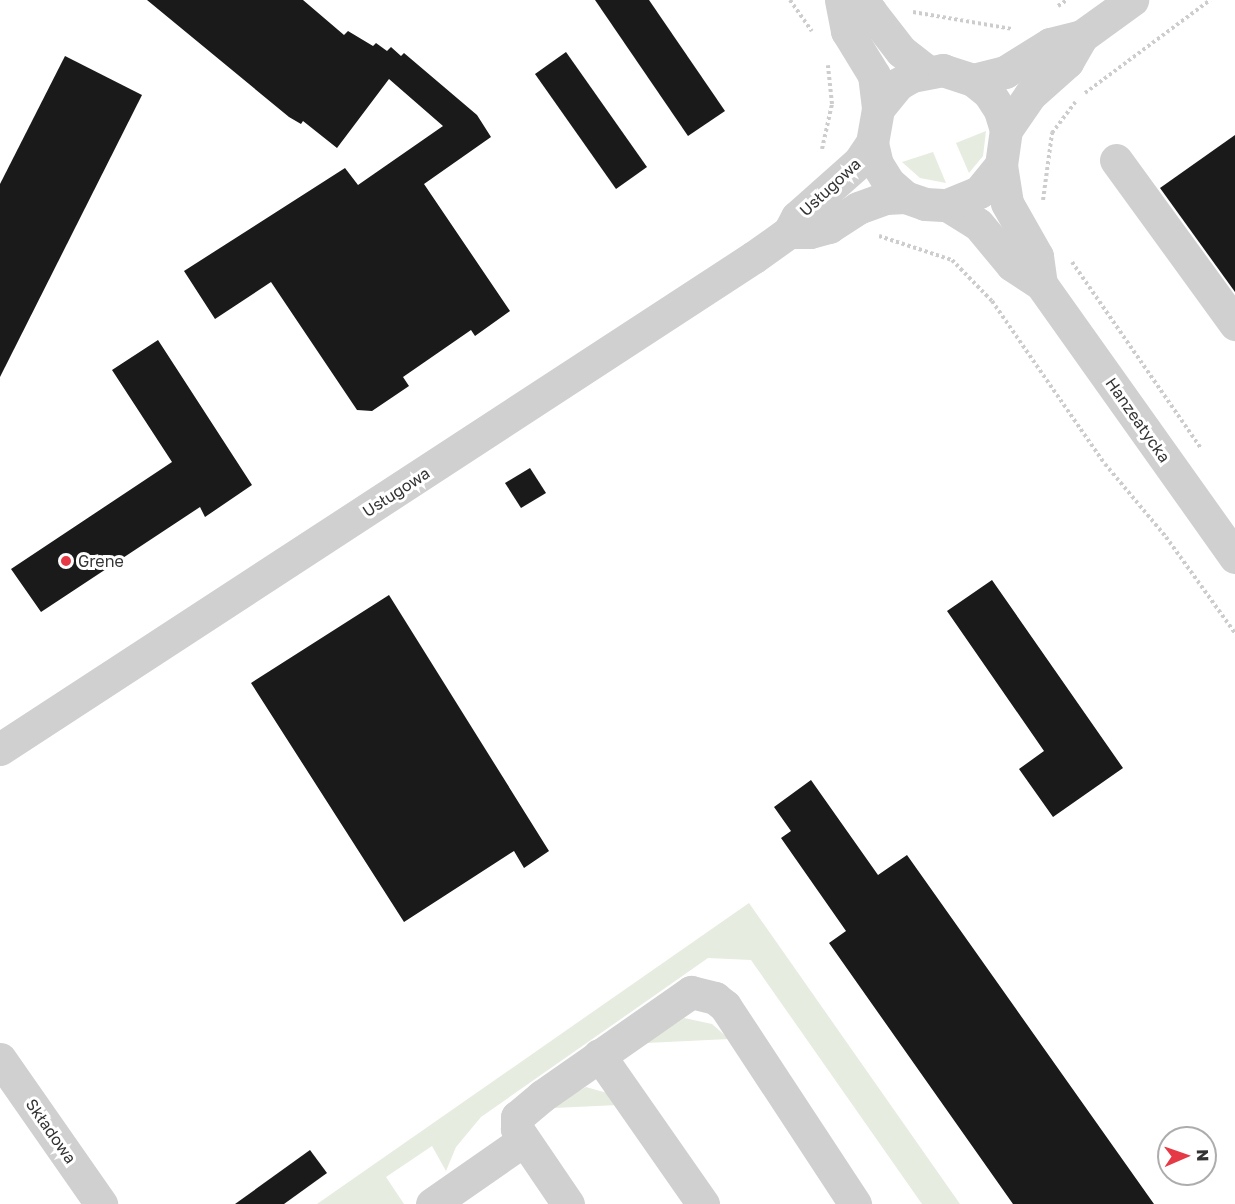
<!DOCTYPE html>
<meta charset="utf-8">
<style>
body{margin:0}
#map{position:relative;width:1235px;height:1204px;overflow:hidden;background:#fff;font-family:"Golos Text",sans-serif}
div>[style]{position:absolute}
.green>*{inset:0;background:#e6ecdf}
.building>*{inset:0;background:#1a1a1a}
.path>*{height:4px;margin-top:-2px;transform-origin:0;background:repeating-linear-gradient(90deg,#cdcdcd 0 3px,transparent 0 6px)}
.minor>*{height:33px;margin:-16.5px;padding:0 16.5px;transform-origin:16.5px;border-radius:16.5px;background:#d0d0d0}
.dots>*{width:16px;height:16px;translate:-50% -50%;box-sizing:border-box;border:3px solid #fff;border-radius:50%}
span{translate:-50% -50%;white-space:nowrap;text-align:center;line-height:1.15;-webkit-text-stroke:6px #fff;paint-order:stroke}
.street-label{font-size:16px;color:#333}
.poi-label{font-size:16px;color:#333}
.left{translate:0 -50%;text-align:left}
.north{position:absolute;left:1157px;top:1126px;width:60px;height:60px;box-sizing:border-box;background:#fff;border:2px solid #adadad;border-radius:50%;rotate:88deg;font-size:16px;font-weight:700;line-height:24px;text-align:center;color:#333}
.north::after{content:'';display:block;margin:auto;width:21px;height:27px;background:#e63946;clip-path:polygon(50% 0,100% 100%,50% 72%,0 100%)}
</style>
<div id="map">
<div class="green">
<i style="clip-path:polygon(986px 131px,983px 156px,969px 173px,956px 143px)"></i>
<i style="clip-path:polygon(933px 152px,946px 183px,920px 178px,902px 162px)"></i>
<i style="clip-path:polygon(749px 903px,960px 1204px,922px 1204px,751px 960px,708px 958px,481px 1117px,456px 1147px,446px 1171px,432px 1146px,386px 1177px,404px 1204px,317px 1204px)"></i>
<i style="clip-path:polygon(684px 1018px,712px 1024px,729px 1039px,646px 1043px)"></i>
<i style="clip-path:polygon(586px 1087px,607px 1093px,618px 1105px,554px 1108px,556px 1103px)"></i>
</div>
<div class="building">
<i style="clip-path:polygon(147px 0,303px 0,344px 35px,348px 31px,373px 46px,376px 43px,387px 51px,391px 47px,401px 56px,404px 53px,477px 115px,491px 137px,424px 184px,510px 311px,475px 336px,471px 330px,403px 377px,409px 386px,372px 411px,357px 410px,271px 282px,215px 319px,184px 271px,345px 168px,358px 185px,443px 126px,389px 79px,337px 148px,303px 121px,301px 124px,289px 117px)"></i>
<i style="clip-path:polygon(595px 0,649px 0,725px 111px,688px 136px)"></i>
<i style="clip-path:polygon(566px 52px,647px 167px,616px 189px,535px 74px)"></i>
<i style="clip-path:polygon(65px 56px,142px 95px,0 377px,0 184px)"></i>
<i style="clip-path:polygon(1235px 135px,1235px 292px,1160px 188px)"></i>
<i style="clip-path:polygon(158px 340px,252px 485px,205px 517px,200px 507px,41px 612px,11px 569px,172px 462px,112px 370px)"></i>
<i style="clip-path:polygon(530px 468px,546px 493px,521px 508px,505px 483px)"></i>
<i style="clip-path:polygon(992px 580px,1123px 768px,1053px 817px,1019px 769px,1044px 751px,947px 611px)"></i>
<i style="clip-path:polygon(389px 595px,549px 851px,524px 868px,514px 851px,404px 922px,251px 683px)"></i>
<i style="clip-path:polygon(811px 780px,878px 875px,907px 855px,1154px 1204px,1013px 1204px,829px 943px,846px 931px,781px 838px,791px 831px,774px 807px)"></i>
<i style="clip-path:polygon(310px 1150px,327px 1173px,284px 1204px,235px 1204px)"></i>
</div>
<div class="path">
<i style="left:790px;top:0;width:38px;rotate:55deg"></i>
<i style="left:1058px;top:6px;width:11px;rotate:-34deg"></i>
<i style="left:913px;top:12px;width:100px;rotate:9.7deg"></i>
<i style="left:1085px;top:93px;width:156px;rotate:-36.6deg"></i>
<i style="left:822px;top:149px;width:46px;rotate:-77.5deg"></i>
<i style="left:832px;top:104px;width:39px;rotate:-96deg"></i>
<i style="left:1043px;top:200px;width:68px;rotate:-82.3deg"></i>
<i style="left:1052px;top:133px;width:39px;rotate:-53deg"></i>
<i style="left:879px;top:236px;width:77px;rotate:18.2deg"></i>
<i style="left:952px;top:260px;width:57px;rotate:45.7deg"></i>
<i style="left:992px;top:301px;width:198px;rotate:55.3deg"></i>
<i style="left:1105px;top:464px;width:95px;rotate:50.1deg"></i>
<i style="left:1166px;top:537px;width:118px;rotate:54.3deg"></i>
<i style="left:1072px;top:262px;width:226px;rotate:55.3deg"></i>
</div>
<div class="minor">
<i style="left:841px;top:0;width:32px;rotate:79deg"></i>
<i style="left:847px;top:31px;width:52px;rotate:58.5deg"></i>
<i style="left:874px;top:75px;width:34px;rotate:83deg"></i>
<i style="left:855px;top:0;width:19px;rotate:36deg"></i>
<i style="left:870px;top:11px;width:51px;rotate:52.2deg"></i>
<i style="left:901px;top:51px;width:33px;rotate:38deg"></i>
<i style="left:973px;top:80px;width:33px;rotate:-14deg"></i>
<i style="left:1005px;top:72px;width:53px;rotate:-31.9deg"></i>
<i style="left:1050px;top:44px;width:33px;rotate:-14deg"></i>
<i style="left:1006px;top:130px;width:42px;rotate:-55.6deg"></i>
<i style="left:1030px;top:95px;width:50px;rotate:-41.7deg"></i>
<i style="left:1067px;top:62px;width:30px;rotate:-60deg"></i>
<i style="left:1082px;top:36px;width:62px;rotate:-35.8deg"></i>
<i style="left:1116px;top:160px;width:203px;rotate:54deg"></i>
<i style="left:1001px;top:165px;width:38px;rotate:81deg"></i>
<i style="left:1007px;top:203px;width:61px;rotate:60.5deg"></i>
<i style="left:1037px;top:256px;width:28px;rotate:82deg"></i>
<i style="left:1041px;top:284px;width:335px;rotate:54.6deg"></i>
<i style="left:947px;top:205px;width:36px;rotate:32deg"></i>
<i style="left:978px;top:224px;width:53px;rotate:50.3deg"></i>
<i style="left:1012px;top:265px;width:35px;rotate:33deg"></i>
<i style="left:789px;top:232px;width:21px"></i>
<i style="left:810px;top:232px;width:20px;rotate:-15deg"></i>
<i style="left:829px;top:227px;width:35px;rotate:-33deg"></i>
<i style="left:858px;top:208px;width:30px;rotate:-20deg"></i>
<i style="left:886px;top:198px;width:19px;rotate:-3deg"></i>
<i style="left:905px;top:197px;width:21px;rotate:19deg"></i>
<i style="left:925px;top:204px;width:22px;rotate:3deg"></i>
<i style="left:947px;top:205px;width:35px;rotate:-22deg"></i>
<i style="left:979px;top:192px;width:35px;rotate:-51deg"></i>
<i style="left:1001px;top:165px;width:35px;rotate:-82deg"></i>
<i style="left:1006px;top:130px;width:21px;rotate:-107deg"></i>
<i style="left:1000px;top:110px;width:20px;rotate:-123deg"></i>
<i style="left:989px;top:93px;width:21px;rotate:-141deg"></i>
<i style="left:973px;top:80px;width:32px;rotate:-162deg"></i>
<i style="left:943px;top:70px;width:32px;rotate:169deg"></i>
<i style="left:912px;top:76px;width:16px;rotate:150deg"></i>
<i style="left:898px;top:84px;width:32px;rotate:129deg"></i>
<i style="left:878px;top:109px;width:35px;rotate:100deg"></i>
<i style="left:872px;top:143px;width:22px;rotate:77deg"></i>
<i style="left:877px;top:164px;width:22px;rotate:58deg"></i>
<i style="left:889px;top:183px;width:21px;rotate:41deg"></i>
<i style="left:0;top:749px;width:900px;rotate:-33.13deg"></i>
<i style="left:754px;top:257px;width:43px;rotate:-35.5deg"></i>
<i style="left:789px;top:232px;width:17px;rotate:-62deg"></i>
<i style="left:797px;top:217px;width:83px;rotate:-41.6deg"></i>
<i style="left:859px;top:162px;width:23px;rotate:-56deg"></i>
<i style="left:599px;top:1055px;width:182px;rotate:55.1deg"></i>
<i style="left:0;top:1059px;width:177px;rotate:55.1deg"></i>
<i style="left:432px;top:1204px;width:112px;rotate:-34.8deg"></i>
<i style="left:568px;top:1204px;width:91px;rotate:-124.2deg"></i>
<i style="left:517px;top:1129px;width:12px;rotate:-90deg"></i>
<i style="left:517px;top:1117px;width:33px;rotate:-40deg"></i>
<i style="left:542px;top:1096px;width:182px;rotate:-34.9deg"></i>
<i style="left:691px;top:992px;width:25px;rotate:14deg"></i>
<i style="left:715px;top:998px;width:13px;rotate:39deg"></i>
<i style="left:725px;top:1006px;width:237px;rotate:56.7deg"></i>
</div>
<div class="dots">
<i style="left:66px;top:561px;background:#e63946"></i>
</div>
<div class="street-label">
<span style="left:830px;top:187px;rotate:-43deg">Usługowa</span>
<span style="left:1138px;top:420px;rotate:55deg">Hanzeatycka</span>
<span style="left:396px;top:492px;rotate:-33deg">Usługowa</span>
<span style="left:51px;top:1131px;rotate:55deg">Składowa</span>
</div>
<div class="poi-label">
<span class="left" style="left:78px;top:561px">Grene</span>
</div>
<div class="north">N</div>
</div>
